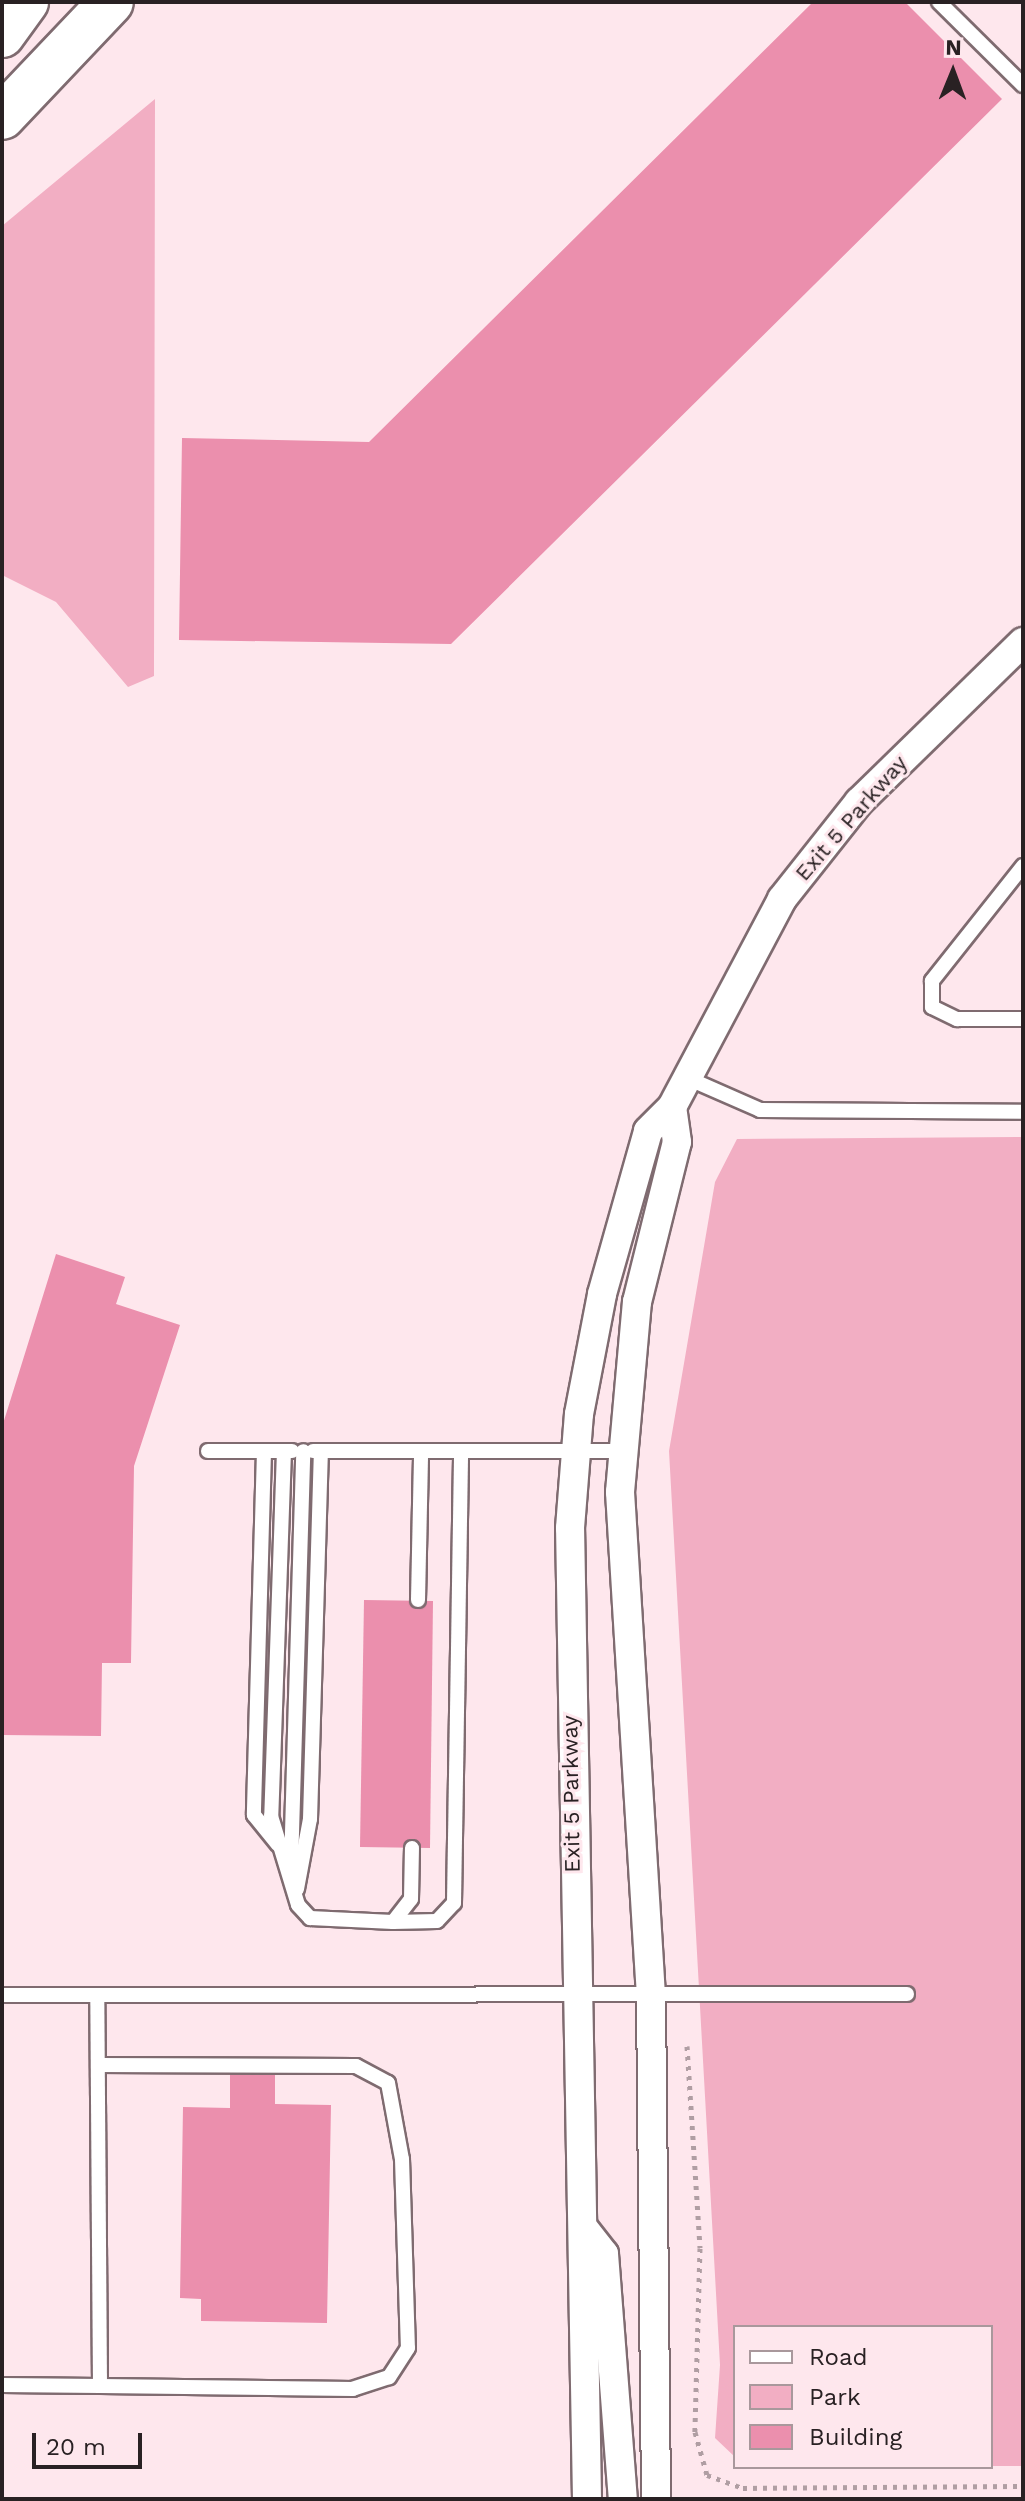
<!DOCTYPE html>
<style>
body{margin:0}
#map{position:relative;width:1025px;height:2501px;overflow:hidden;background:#fee7ed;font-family:"Work Sans",sans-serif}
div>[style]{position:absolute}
.green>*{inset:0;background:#f2aec3}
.building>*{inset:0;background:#eb8fad}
.path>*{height:5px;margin-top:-2.5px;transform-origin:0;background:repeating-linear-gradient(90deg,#b09ea3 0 4px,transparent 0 10px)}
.roads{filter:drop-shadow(2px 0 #7f6b70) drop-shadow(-2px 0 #7f6b70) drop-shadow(0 2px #7f6b70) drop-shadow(0 -2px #7f6b70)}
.service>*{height:14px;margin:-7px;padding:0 7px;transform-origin:7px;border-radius:7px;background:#fff}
.minor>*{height:28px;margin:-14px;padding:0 14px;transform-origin:14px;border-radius:14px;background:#fff}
.motorway>*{height:44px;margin:-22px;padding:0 22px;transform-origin:22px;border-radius:22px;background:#fff}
span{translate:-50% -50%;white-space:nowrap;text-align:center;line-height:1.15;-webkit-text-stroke:6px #fee7ed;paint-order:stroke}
.street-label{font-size:22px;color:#292123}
.frame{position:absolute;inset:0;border:4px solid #292123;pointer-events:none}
.legend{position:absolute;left:733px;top:2325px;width:260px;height:144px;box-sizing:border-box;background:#fee7ed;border:2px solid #a9989c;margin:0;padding:10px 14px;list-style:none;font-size:24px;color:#292123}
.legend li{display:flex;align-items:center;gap:16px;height:40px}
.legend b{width:40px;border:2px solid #a9989c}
.north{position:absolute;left:913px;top:32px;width:80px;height:80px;-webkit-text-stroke:6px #fee7ed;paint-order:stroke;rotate:1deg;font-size:22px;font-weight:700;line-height:32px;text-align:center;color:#292123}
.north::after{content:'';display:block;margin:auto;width:28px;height:36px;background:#292123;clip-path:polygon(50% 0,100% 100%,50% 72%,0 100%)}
.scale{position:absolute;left:32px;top:2433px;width:110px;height:36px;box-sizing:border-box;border:4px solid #292123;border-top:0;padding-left:10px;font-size:24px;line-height:28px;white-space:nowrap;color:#292123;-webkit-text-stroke:6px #fee7ed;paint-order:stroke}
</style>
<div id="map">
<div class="green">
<i style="clip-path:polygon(155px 99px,154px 676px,128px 687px,56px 602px,2px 575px,2px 226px)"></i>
<i style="clip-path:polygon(1023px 1137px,1023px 2466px,991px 2466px,991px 2327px,735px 2327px,735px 2457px,715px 2438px,720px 2365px,669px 1451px,715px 1182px,737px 1139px)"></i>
</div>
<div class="building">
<i style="clip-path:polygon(813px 2px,905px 2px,1002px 99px,451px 644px,179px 640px,182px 438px,369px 442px)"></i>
<i style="clip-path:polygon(56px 1254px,125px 1277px,116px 1304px,180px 1325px,134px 1466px,131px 1663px,102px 1663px,101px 1736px,2px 1735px,2px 1427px)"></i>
<i style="clip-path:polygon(364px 1600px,433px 1601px,430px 1848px,360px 1847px)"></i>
<i style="clip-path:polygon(230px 2067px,275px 2068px,275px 2104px,331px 2105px,327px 2323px,201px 2321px,201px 2299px,180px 2298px,183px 2107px,230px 2108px)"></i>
</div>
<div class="path">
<i style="left:687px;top:2046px;width:202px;rotate:86.3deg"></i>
<i style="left:700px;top:2248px;width:184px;rotate:91.6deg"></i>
<i style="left:695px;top:2432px;width:45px;rotate:74.4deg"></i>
<i style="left:707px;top:2475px;width:38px;rotate:20deg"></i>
<i style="left:743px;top:2488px;width:280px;rotate:-0.4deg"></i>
</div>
<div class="roads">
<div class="service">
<i style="left:939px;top:2px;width:118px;rotate:44.7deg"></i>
<i style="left:1023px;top:866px;width:147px;rotate:128.4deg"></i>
<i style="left:932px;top:981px;width:26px;rotate:90deg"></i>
<i style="left:932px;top:1007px;width:28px;rotate:26deg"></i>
<i style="left:957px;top:1019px;width:66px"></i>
<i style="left:685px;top:1077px;width:82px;rotate:23.7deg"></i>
<i style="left:760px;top:1110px;width:263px;rotate:0.4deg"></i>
<i style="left:208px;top:1451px;width:84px"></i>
<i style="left:264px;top:1451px;width:364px;rotate:91.6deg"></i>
<i style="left:254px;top:1815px;width:38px;rotate:51deg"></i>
<i style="left:284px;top:1451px;width:365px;rotate:92deg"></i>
<i style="left:271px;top:1816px;width:93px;rotate:73.1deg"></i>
<i style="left:298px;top:1905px;width:18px;rotate:47deg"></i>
<i style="left:310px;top:1918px;width:83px;rotate:2.8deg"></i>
<i style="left:393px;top:1922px;width:29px;rotate:-52deg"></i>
<i style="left:411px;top:1899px;width:51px;rotate:-88.9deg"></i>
<i style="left:313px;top:1451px;width:307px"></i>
<i style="left:418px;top:1600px;width:149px;rotate:-88.8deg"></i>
<i style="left:291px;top:1866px;width:415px;rotate:-88.3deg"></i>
<i style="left:297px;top:1889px;width:71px;rotate:-79.5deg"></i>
<i style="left:310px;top:1819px;width:368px;rotate:-88.3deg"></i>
<i style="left:393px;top:1922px;width:44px;rotate:-1.3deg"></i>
<i style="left:437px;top:1921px;width:25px;rotate:-47deg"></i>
<i style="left:454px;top:1903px;width:452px;rotate:-89.1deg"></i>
<i style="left:2px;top:1995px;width:905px;rotate:-0.06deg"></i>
<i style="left:98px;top:2065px;width:258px;rotate:0.2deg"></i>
<i style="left:356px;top:2066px;width:36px;rotate:28deg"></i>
<i style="left:388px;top:2083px;width:77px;rotate:79.6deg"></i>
<i style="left:402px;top:2159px;width:189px;rotate:88.2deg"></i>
<i style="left:408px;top:2348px;width:35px;rotate:123deg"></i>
<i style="left:389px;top:2377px;width:38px;rotate:162deg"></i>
<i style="left:353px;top:2389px;width:253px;rotate:-179.3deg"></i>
<i style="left:2px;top:2385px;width:98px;rotate:0.6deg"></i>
<i style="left:100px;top:2386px;width:391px;rotate:-90.4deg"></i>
</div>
<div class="minor">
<i style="left:583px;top:2227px;width:34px;rotate:52deg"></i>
<i style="left:604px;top:2254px;width:246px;rotate:85.6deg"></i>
<i style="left:587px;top:2499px;width:971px;rotate:-91deg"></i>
<i style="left:570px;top:1528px;width:114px;rotate:-85.5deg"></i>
<i style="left:579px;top:1414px;width:122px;rotate:-79.1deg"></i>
<i style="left:602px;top:1294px;width:169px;rotate:-74.2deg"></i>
<i style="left:648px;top:1131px;width:34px;rotate:-45deg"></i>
<i style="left:672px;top:1107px;width:235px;rotate:-62.1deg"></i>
<i style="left:782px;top:899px;width:124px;rotate:-51.6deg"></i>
<i style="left:859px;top:802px;width:229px;rotate:-44.3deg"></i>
<i style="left:656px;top:2499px;width:503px;rotate:-90.57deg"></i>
<i style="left:651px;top:1996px;width:505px;rotate:-93.52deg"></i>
<i style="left:620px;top:1492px;width:191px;rotate:-84.9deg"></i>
<i style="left:637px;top:1302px;width:165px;rotate:-76deg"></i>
<i style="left:677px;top:1142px;width:35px;rotate:-98deg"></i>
</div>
<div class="motorway">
<i style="left:2px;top:35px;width:41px;rotate:-54deg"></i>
<i style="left:2px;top:117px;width:158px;rotate:-46.5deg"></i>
</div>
</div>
<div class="street-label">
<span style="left:851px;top:818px;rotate:-49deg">Exit 5 Parkway</span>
<span style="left:571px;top:1794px;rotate:-91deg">Exit 5 Parkway</span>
</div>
<div class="frame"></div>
<ul class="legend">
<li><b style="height:10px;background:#fff"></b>Road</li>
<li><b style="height:22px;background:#f2aec3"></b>Park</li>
<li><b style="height:22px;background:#eb8fad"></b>Building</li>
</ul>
<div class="north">N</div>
<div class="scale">20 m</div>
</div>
